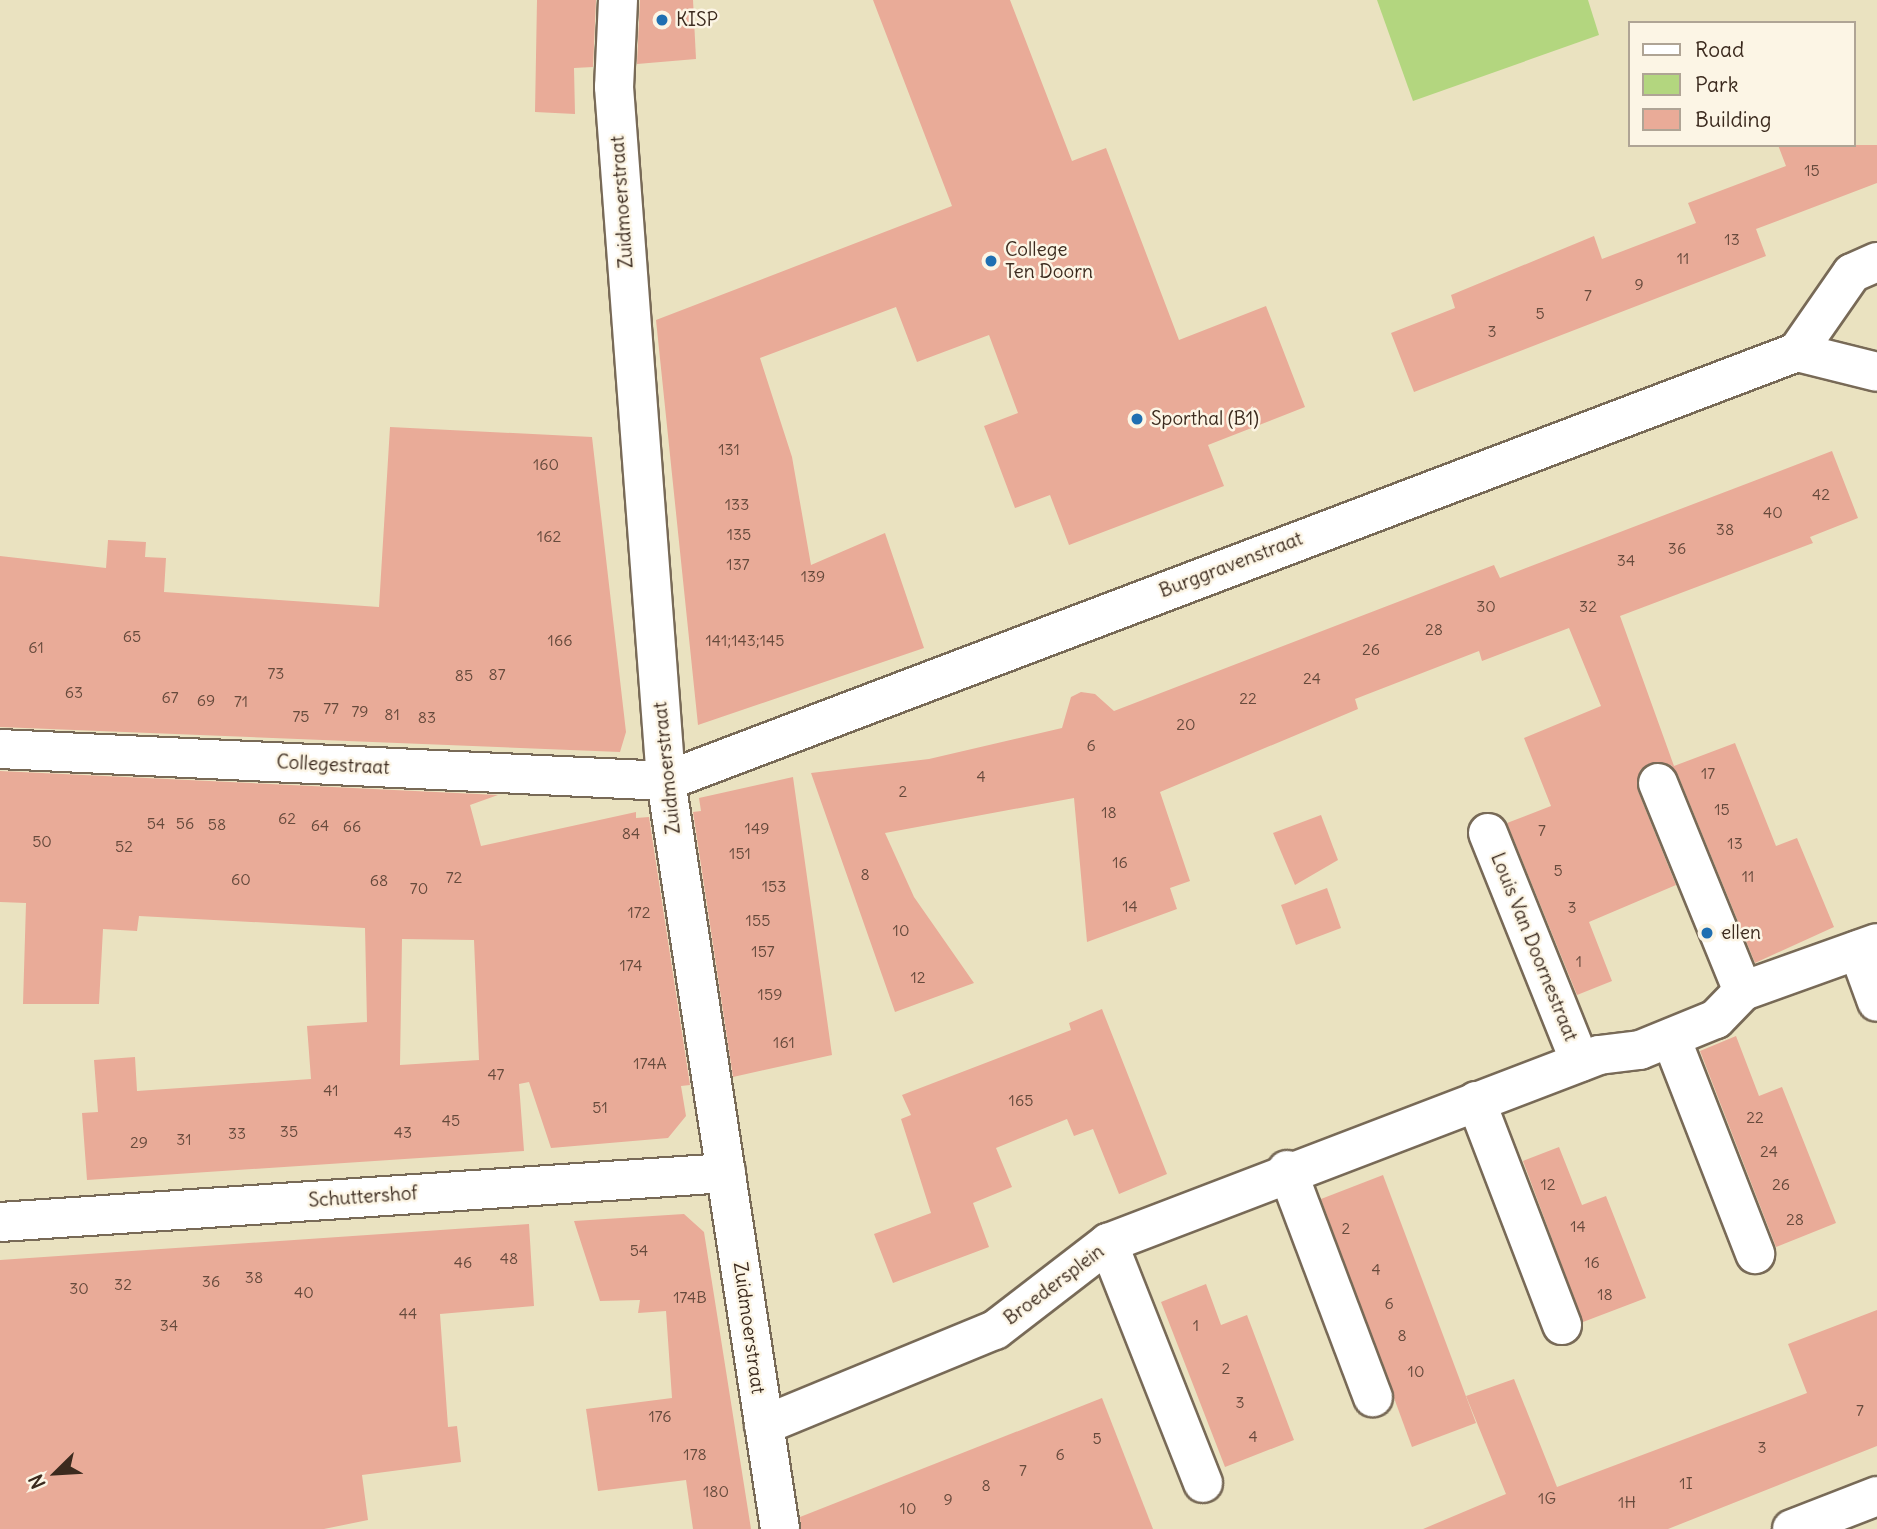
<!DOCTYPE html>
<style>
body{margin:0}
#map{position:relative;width:1877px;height:1529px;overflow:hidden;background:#eae2c0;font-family:Delius,sans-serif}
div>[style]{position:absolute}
.green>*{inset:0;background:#b3d67f}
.building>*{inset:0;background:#e9ab98}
.roads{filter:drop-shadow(2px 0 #786a57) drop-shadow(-2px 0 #786a57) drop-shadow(0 2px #786a57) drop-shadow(0 -2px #786a57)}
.minor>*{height:38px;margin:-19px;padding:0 19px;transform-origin:19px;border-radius:19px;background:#fff}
.dots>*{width:19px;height:19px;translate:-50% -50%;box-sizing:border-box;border:4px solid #fcf5e5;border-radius:50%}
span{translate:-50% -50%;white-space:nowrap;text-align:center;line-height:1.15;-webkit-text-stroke:5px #fcf5e5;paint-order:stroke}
.number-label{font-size:16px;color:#664a3c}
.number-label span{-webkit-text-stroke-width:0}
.poi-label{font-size:19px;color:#3b2a1e}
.left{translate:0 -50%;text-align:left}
.street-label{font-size:19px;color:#3b2a1e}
.legend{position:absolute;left:1628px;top:21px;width:228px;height:126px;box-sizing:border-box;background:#fcf5e5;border:2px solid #afa495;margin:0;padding:9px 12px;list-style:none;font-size:21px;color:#3b2a1e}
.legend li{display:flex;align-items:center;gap:14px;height:35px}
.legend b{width:35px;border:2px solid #afa495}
.north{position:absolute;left:21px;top:1438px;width:70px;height:70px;-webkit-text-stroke:5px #fcf5e5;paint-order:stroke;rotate:246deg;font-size:19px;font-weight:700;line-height:28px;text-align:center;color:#3b2a1e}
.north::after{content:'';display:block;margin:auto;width:24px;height:32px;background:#3b2a1e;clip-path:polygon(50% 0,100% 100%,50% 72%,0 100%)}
</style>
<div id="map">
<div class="green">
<i style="clip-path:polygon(1377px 0,1588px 0,1599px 35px,1413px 101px)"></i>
</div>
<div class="building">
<i style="clip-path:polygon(537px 0,596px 0,593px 67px,574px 68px,575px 114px,535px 112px)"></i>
<i style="clip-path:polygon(640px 0,693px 0,696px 59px,637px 64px)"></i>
<i style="clip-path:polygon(873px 0,1010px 0,1072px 161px,1106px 148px,1179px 340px,1266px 306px,1305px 407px,1208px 445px,1224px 486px,1069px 545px,1050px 495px,1015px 508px,984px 426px,1018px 413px,989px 335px,917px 362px,896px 307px,760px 358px,792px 457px,811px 565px,885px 533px,924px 648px,698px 725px,656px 320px,952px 206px)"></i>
<i style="clip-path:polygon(1778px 145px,1877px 145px,1877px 183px,1756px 229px,1766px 256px,1414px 392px,1391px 333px,1455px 308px,1451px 295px,1594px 236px,1602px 259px,1696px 223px,1688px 203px,1786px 166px)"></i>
<i style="clip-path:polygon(390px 427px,592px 437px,626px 732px,620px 752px,0 727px,0 556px,106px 568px,108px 540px,146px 542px,145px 557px,166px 558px,164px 592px,379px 607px)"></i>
<i style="clip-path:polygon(1832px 451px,1858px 518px,1810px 537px,1813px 543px,1620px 616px,1674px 766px,1735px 743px,1776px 846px,1797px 838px,1834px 927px,1755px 963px,1678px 775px,1671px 765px,1650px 763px,1640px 770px,1638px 791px,1676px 885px,1589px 922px,1612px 981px,1577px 995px,1507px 823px,1551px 806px,1524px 738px,1601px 706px,1569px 628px,1482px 661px,1479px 651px,1355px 699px,1358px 709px,1160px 792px,1190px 881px,1170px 888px,1177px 909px,1087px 942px,1074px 798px,885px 833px,914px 897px,974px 983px,895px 1012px,811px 773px,929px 759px,1062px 728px,1071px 697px,1081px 692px,1095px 694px,1114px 711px,1494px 565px,1500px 578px)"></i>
<i style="clip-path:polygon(evenodd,0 771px,498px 795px,470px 805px,481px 846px,636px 812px,636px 818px,649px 817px,690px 1085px,681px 1086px,686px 1116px,668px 1138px,551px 1148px,529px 1082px,519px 1084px,524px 1151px,87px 1180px,82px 1113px,98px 1112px,94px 1060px,135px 1057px,137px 1091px,311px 1079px,307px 1026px,367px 1022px,365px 928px,139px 916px,137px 931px,103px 929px,99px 1004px,23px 1004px,26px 903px,0 902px,0 771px,402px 939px,474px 940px,479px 1060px,400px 1065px,402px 939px)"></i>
<i style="clip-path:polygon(793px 777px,832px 1055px,733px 1077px,693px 812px,701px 811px,699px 798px)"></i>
<i style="clip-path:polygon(1321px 815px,1338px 860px,1295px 885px,1273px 833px)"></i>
<i style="clip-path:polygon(1327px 888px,1341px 928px,1296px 945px,1281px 905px)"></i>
<i style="clip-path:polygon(1102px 1009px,1167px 1174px,1119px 1194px,1093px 1129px,1074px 1136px,1067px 1119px,996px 1148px,1012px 1187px,973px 1203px,989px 1247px,893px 1283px,874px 1234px,931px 1213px,901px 1119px,911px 1115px,902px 1095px,1071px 1030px,1069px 1023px)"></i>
<i style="clip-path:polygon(1736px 1036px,1759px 1096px,1782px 1087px,1836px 1223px,1776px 1247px,1700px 1051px)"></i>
<i style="clip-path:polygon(1559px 1147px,1582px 1205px,1606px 1196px,1646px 1298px,1583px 1322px,1523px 1161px)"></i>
<i style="clip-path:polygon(1383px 1175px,1476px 1423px,1412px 1447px,1321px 1199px)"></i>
<i style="clip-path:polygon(684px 1214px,704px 1232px,751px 1529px,693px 1529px,686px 1480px,598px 1491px,586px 1409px,672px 1398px,666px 1311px,638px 1313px,640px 1300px,600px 1301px,574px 1221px)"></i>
<i style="clip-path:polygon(529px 1224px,534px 1306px,440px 1314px,448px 1427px,457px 1426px,461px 1462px,362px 1475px,368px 1520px,324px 1529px,0 1529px,0 1260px)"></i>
<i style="clip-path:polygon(1206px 1284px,1221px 1325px,1247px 1315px,1294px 1440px,1225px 1467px,1161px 1302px)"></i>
<i style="clip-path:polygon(1877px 1310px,1877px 1446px,1668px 1529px,1423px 1529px,1506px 1494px,1466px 1396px,1514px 1379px,1557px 1487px,1807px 1393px,1788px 1344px)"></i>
<i style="clip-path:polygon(1102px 1398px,1153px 1529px,801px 1529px,800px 1517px)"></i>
</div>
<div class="roads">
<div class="minor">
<i style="left:618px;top:0;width:87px;rotate:92.6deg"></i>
<i style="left:614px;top:87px;width:696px;rotate:85.71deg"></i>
<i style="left:666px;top:781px;width:757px;rotate:81.33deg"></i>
<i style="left:1797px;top:352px;width:82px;rotate:14deg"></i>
<i style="left:0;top:749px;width:667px;rotate:2.75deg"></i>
<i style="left:666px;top:781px;width:1210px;rotate:-20.77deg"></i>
<i style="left:1797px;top:352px;width:96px;rotate:-55.2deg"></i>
<i style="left:1852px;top:273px;width:27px;rotate:-24deg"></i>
<i style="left:1658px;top:783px;width:225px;rotate:67.8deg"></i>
<i style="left:1488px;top:833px;width:247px;rotate:68.1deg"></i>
<i style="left:1858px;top:950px;width:55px;rotate:69.9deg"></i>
<i style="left:1671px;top:1038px;width:232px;rotate:68.7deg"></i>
<i style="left:1476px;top:1101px;width:240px;rotate:69deg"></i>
<i style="left:1287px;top:1170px;width:243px;rotate:69.3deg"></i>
<i style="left:0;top:1222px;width:728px;rotate:-3.86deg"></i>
<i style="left:1108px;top:1243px;width:526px;rotate:-20.95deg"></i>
<i style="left:1599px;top:1055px;width:41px;rotate:-7deg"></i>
<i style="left:1640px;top:1050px;width:82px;rotate:-22.2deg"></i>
<i style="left:1716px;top:1019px;width:39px;rotate:-46deg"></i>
<i style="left:1743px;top:991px;width:142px;rotate:-19.7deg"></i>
<i style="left:764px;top:1425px;width:250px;rotate:-22.4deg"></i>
<i style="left:995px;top:1330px;width:143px;rotate:-37.6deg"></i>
<i style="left:1108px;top:1243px;width:258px;rotate:68.4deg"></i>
<i style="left:1792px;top:1529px;width:91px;rotate:-21.2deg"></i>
</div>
</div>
<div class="dots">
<i style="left:662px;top:20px;background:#1f6fb2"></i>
<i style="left:991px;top:261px;background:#1f6fb2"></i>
<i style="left:1137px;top:419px;background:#1f6fb2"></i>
<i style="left:1707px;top:933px;background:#1f6fb2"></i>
</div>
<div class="number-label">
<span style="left:1812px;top:170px">15</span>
<span style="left:1732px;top:239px">13</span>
<span style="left:1683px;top:258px">11</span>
<span style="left:1639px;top:284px">9</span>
<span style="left:1588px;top:295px">7</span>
<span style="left:1540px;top:313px">5</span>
<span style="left:1492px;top:331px">3</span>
<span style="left:729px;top:449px">131</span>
<span style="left:546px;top:464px">160</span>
<span style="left:1821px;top:494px">42</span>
<span style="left:737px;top:504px">133</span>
<span style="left:1773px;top:512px">40</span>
<span style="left:1725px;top:529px">38</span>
<span style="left:739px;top:534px">135</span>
<span style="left:549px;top:536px">162</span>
<span style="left:1677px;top:548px">36</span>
<span style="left:1626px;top:560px">34</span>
<span style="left:738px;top:564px">137</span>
<span style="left:813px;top:576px">139</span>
<span style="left:1486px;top:606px">30</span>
<span style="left:1588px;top:606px">32</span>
<span style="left:1434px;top:629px">28</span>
<span style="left:132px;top:636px">65</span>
<span style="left:560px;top:640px">166</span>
<span style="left:745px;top:640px">141;143;145</span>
<span style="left:36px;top:647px">61</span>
<span style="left:1371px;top:649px">26</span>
<span style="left:276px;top:673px">73</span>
<span style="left:497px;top:674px">87</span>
<span style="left:464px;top:675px">85</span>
<span style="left:1312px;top:678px">24</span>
<span style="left:74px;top:692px">63</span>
<span style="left:170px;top:697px">67</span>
<span style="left:1248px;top:698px">22</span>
<span style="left:206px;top:700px">69</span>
<span style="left:241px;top:701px">71</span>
<span style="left:331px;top:708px">77</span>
<span style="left:360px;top:711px">79</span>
<span style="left:392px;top:714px">81</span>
<span style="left:301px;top:716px">75</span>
<span style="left:427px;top:717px">83</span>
<span style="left:1186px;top:724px">20</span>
<span style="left:1091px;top:745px">6</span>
<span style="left:1708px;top:773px">17</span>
<span style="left:981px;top:776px">4</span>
<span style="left:903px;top:791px">2</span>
<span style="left:1722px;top:809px">15</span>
<span style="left:1109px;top:812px">18</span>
<span style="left:287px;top:818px">62</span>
<span style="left:156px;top:823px">54</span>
<span style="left:185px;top:823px">56</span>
<span style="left:217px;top:824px">58</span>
<span style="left:320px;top:825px">64</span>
<span style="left:352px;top:826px">66</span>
<span style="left:757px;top:828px">149</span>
<span style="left:1542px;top:830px">7</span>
<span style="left:631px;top:833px">84</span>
<span style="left:42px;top:841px">50</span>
<span style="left:1735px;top:843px">13</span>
<span style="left:124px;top:846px">52</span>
<span style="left:740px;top:853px">151</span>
<span style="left:1120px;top:862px">16</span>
<span style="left:1558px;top:870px">5</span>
<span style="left:865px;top:874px">8</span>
<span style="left:1748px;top:876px">11</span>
<span style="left:454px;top:877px">72</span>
<span style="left:241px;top:879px">60</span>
<span style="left:379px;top:880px">68</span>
<span style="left:774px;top:886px">153</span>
<span style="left:419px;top:888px">70</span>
<span style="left:1130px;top:906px">14</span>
<span style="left:1572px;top:907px">3</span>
<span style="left:639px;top:912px">172</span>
<span style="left:758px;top:920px">155</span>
<span style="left:901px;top:930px">10</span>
<span style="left:763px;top:951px">157</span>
<span style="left:1579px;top:961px">1</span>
<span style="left:631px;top:965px">174</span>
<span style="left:918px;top:977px">12</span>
<span style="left:770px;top:994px">159</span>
<span style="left:784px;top:1042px">161</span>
<span style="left:650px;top:1063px">174A</span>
<span style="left:496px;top:1074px">47</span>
<span style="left:331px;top:1090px">41</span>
<span style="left:1021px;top:1100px">165</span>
<span style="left:600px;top:1107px">51</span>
<span style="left:1755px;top:1117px">22</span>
<span style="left:451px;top:1120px">45</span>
<span style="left:289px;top:1131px">35</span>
<span style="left:403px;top:1132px">43</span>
<span style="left:237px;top:1133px">33</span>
<span style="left:184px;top:1139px">31</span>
<span style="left:139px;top:1142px">29</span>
<span style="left:1769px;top:1151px">24</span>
<span style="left:1548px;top:1184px">12</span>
<span style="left:1781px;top:1184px">26</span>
<span style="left:1795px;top:1219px">28</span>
<span style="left:1578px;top:1226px">14</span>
<span style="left:1346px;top:1228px">2</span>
<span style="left:639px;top:1250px">54</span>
<span style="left:509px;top:1258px">48</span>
<span style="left:463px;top:1262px">46</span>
<span style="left:1592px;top:1262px">16</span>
<span style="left:1376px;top:1269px">4</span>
<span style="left:254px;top:1277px">38</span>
<span style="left:211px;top:1281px">36</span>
<span style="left:123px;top:1284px">32</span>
<span style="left:79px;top:1288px">30</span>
<span style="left:304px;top:1292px">40</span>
<span style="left:1605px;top:1294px">18</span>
<span style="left:690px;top:1297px">174B</span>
<span style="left:1389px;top:1303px">6</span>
<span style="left:408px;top:1313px">44</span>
<span style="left:169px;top:1325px">34</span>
<span style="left:1196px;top:1325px">1</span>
<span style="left:1402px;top:1335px">8</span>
<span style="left:1226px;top:1368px">2</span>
<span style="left:1416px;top:1371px">10</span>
<span style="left:1240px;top:1402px">3</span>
<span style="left:1860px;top:1410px">7</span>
<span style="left:660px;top:1416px">176</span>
<span style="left:1253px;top:1436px">4</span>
<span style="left:1097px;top:1438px">5</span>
<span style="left:1762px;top:1447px">3</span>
<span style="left:695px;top:1454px">178</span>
<span style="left:1060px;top:1454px">6</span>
<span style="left:1023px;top:1470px">7</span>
<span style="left:1686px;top:1483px">1I</span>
<span style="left:986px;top:1485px">8</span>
<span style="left:716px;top:1491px">180</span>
<span style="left:1547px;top:1498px">1G</span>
<span style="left:948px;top:1499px">9</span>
<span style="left:1627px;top:1502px">1H</span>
<span style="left:908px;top:1508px">10</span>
</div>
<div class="poi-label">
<span class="left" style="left:676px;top:20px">KISP</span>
<span class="left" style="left:1005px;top:261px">College<br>Ten Doorn</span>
<span class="left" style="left:1151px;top:419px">Sporthal (B1)</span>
<span class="left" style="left:1721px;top:933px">ellen</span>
</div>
<div class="street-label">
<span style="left:622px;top:202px;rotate:-94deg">Zuidmoerstraat</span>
<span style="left:1231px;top:565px;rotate:-21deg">Burggravenstraat</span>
<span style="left:333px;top:765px;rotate:3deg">Collegestraat</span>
<span style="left:667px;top:768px;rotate:-96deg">Zuidmoerstraat</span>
<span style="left:1534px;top:947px;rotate:68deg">Louis Van Doornestraat</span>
<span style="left:363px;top:1197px;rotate:-4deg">Schuttershof</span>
<span style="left:1054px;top:1285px;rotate:-37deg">Broedersplein</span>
<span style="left:749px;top:1328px;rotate:82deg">Zuidmoerstraat</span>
</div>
<ul class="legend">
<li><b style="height:9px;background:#fff"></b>Road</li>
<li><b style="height:19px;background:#b3d67f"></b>Park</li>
<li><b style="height:19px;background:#e9ab98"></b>Building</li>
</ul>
<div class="north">N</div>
</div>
